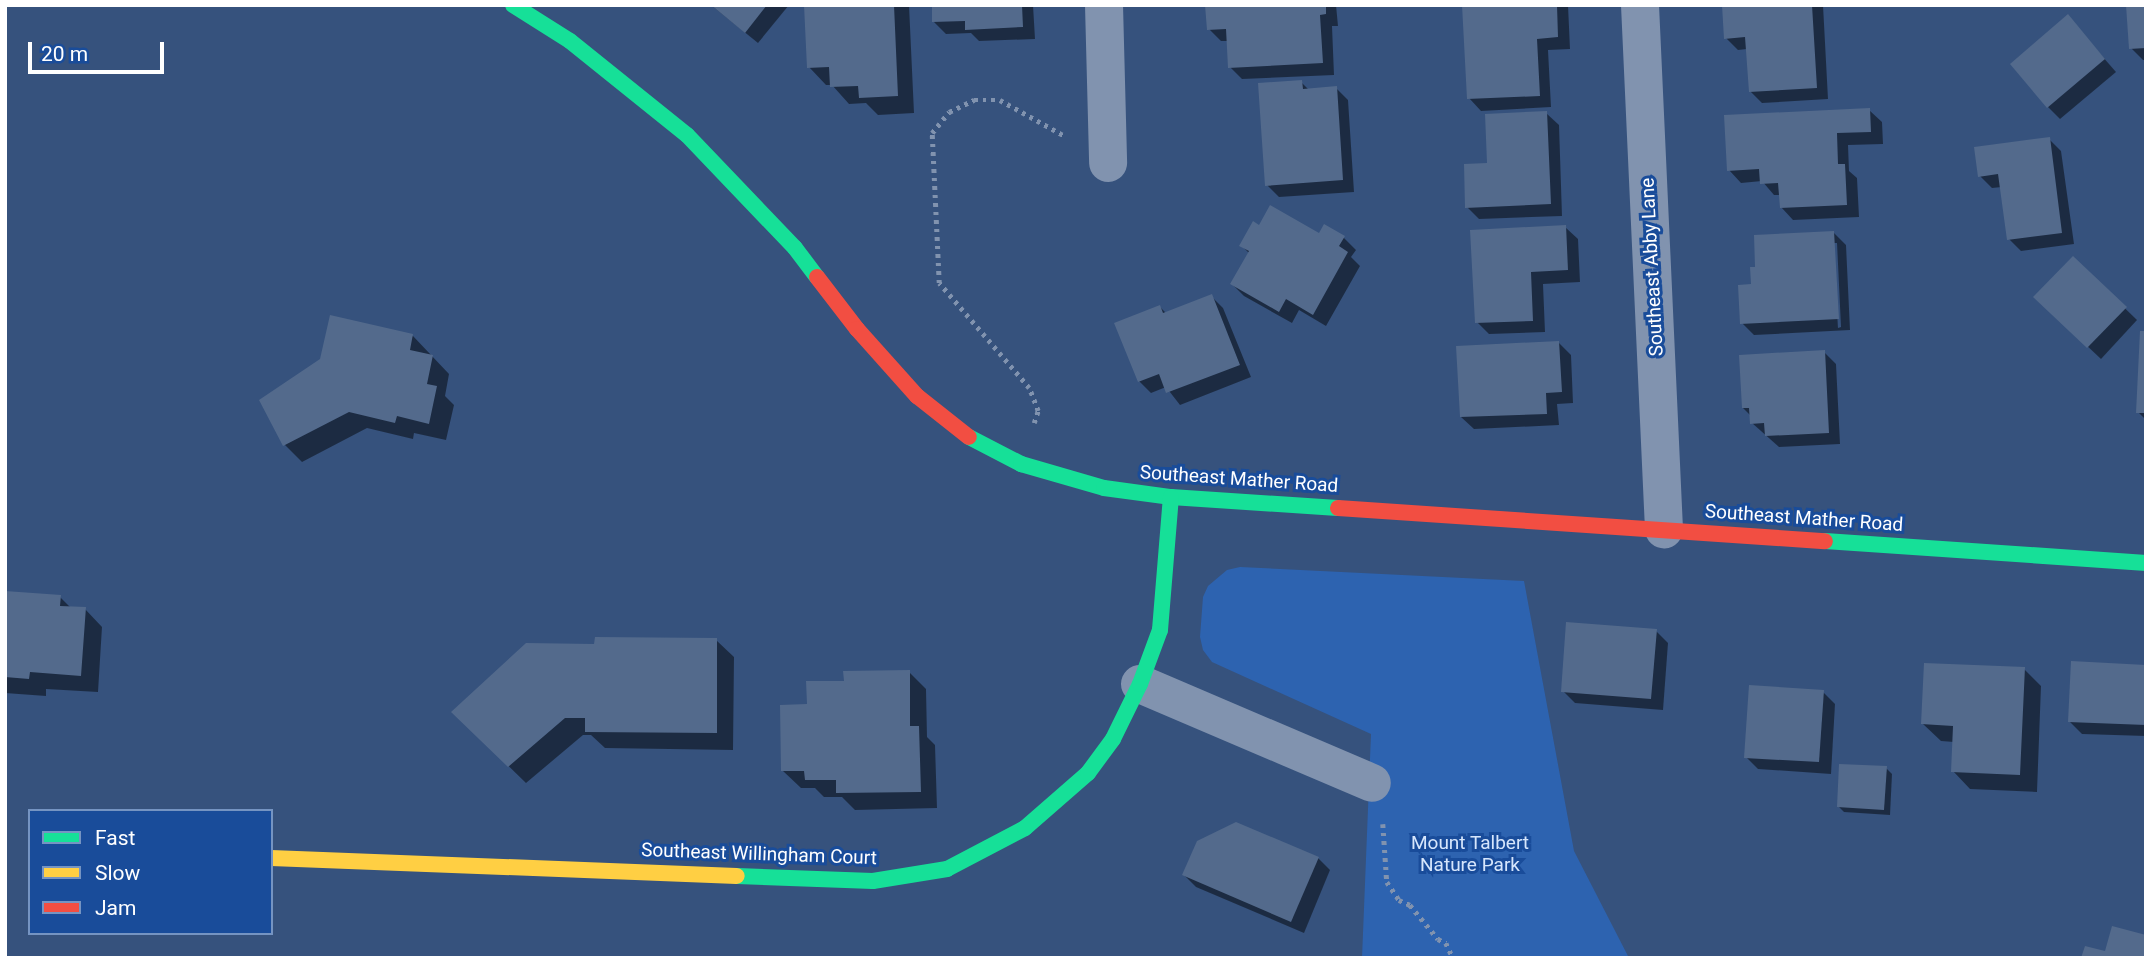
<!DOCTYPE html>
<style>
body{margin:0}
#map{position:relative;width:2151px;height:963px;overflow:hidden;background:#36527d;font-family:Roboto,sans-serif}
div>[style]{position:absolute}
.green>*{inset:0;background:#2d63b0}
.shadow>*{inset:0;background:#0007}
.building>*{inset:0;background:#536a8c}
.path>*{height:4.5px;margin-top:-2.25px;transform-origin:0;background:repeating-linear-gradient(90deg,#8193af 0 3.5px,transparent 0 8.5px)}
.street>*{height:38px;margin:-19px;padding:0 19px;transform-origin:19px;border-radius:19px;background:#8193af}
.fast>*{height:16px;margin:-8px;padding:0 8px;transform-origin:8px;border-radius:8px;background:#16e098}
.slow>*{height:16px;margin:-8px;padding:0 8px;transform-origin:8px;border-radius:8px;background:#ffcf43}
.jam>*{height:16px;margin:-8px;padding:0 8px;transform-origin:8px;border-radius:8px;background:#f24e42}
span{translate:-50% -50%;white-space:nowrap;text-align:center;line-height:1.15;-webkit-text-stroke:6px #194c9a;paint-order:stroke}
.street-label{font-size:19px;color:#fff}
.park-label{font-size:19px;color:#d6e6fc}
.frame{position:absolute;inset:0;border:7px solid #fff;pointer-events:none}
.legend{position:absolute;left:28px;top:809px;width:245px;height:126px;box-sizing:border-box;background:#194c9a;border:2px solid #7594c2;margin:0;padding:9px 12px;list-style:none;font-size:21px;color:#fff}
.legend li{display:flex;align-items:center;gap:14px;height:35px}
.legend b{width:35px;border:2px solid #7594c2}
.scale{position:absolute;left:28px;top:42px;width:136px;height:32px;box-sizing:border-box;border:4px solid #fff;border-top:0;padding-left:9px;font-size:21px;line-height:24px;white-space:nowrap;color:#fff;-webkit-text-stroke:5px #194c9a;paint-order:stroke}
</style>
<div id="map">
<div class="green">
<i style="clip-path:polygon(1240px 567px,1524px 581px,1574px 851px,1629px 958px,1362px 958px,1371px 734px,1212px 662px,1203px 650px,1200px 637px,1203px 597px,1208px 586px,1227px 570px)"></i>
</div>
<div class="shadow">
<i style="clip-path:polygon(711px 5px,789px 5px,758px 43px)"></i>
<i style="clip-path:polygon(806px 5px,909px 5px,914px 113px,878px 115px,866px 103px,849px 104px,832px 85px,826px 85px,809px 67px)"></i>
<i style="clip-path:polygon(933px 5px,1033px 5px,1035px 39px,979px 41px,971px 33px,946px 34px,934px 22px)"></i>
<i style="clip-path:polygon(1207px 5px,1336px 5px,1338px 26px,1332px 26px,1334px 75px,1242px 79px,1230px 67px,1228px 41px,1221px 41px,1209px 29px)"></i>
<i style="clip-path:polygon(1464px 5px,1568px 5px,1570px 49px,1548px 50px,1551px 107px,1481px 111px,1469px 98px)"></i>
<i style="clip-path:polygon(1724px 5px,1823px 5px,1828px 99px,1762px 103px,1750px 91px,1747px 49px,1738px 50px,1726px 38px)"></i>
<i style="clip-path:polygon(2146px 5px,2146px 60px,2143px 60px,2131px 48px)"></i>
<i style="clip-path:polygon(2068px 17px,2116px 72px,2060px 119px,2048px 107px)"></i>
<i style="clip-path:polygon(1301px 82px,1309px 90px,1336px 88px,1348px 100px,1354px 192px,1279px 197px,1267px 185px)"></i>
<i style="clip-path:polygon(1869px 110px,1882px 122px,1883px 144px,1848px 145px,1849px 171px,1857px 178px,1859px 217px,1793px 220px,1781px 207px,1781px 195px,1774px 195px,1762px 181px,1741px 183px,1729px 170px)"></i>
<i style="clip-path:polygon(1546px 113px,1559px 125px,1562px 216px,1479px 219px,1467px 207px,1489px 165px)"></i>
<i style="clip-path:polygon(2049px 139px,2061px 151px,2074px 244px,2021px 251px,2009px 239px,2002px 187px,1992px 188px,1980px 176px)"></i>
<i style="clip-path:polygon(1260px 227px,1344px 238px,1356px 250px,1351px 257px,1360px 266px,1326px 326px,1299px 310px,1292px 323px,1244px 296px,1232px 284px,1249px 253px,1242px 246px)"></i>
<i style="clip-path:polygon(1565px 227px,1578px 239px,1580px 282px,1543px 284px,1545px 332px,1489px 334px,1477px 322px)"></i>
<i style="clip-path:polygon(evenodd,1834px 233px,1846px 245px,1850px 330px,1754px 335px,1742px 323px,1753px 286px,1834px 233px,1833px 243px,1837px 243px,1841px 327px,1838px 328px,1833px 243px)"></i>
<i style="clip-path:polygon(2073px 258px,2137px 320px,2101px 359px,2048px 309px)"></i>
<i style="clip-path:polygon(1211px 296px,1223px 308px,1251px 377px,1180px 405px,1166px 387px,1151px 393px,1139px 381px,1160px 307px,1166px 313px)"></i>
<i style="clip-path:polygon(2146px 333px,2146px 420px,2138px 412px)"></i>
<i style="clip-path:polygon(413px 336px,449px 374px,445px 396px,454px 405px,446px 440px,414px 433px,413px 439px,367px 428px,302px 462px,285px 445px,261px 400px)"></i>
<i style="clip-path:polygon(1559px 343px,1571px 355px,1573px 403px,1557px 404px,1559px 425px,1474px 429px,1461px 417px)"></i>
<i style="clip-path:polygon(1824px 352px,1836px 364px,1840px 444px,1779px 447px,1752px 423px,1751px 416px,1743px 408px)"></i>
<i style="clip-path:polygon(5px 593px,60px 597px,71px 608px,85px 609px,102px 627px,98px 692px,46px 689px,46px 696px,5px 693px)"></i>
<i style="clip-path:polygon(1656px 631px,1668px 643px,1663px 710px,1575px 703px,1563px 691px)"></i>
<i style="clip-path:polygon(716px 640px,734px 657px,733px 750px,605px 748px,591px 735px,583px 735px,526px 783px,453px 712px,596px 645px)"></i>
<i style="clip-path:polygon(2146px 666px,2146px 736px,2082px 734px,2069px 721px)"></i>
<i style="clip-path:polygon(2024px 669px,2041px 686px,2037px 792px,1970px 789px,1953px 771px,1954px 742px,1941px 741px,1923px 724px)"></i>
<i style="clip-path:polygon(909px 672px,926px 689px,927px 737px,935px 745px,937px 808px,855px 810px,842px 797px,824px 797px,815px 788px,801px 788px,783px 771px,808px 705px,846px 683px)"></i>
<i style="clip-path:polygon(1823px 692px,1835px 704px,1831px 774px,1758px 769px,1746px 757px)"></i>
<i style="clip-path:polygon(1886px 768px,1892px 774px,1890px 815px,1844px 812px,1838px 806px)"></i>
<i style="clip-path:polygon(1318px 858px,1330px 870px,1304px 933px,1196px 887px,1184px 875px)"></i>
</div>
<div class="building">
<i style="clip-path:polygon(711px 5px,767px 5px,745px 33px)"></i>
<i style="clip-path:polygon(804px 5px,894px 5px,898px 96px,859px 98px,858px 86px,830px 87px,829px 67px,807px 68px)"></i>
<i style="clip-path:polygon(932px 5px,1022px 5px,1023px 27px,965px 30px,965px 21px,932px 22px)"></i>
<i style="clip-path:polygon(1205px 5px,1326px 5px,1326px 14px,1320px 15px,1323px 63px,1228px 68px,1226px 29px,1207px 30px)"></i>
<i style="clip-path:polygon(1462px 5px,1557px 5px,1558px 37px,1537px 39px,1540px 96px,1467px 99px)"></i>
<i style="clip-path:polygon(1722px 5px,1812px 5px,1817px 88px,1749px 92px,1745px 37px,1724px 39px)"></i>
<i style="clip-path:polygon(2126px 5px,2146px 5px,2146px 48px,2129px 49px)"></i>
<i style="clip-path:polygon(2068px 14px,2105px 59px,2047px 108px,2010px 64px)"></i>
<i style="clip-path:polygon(1302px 80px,1303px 89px,1337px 86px,1343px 180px,1265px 186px,1258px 83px)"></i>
<i style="clip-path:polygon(1870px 108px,1871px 132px,1837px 133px,1838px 164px,1845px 164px,1847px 205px,1780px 208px,1778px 183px,1760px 184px,1759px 169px,1727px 171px,1724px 115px)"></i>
<i style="clip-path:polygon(1547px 111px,1551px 204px,1465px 208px,1464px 164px,1487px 163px,1485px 114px)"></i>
<i style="clip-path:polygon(2050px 137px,2062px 233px,2007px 240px,1998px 174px,1978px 177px,1974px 147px)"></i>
<i style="clip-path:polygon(1270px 205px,1319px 233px,1324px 224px,1345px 236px,1339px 246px,1348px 252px,1313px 315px,1286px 299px,1279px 312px,1230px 284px,1249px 251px,1239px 246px,1253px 221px,1259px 225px)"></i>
<i style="clip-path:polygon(1566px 225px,1568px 270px,1531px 272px,1533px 321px,1475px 323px,1470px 230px)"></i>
<i style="clip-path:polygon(1834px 231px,1839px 319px,1740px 324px,1738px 285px,1751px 284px,1750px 267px,1755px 267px,1754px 235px)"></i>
<i style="clip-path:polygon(2073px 256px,2127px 307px,2087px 348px,2033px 297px)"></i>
<i style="clip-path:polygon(1212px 294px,1240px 365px,1166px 393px,1159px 374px,1138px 382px,1114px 323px,1160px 305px,1163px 313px)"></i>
<i style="clip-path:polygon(330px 315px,413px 334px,410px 350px,433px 355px,427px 384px,437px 386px,429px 424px,397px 416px,395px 423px,349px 412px,283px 446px,259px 400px,320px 359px)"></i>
<i style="clip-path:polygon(2140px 331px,2146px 331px,2146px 413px,2136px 413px)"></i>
<i style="clip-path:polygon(1559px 341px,1562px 392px,1546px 393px,1547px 414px,1460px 417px,1456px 346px)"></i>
<i style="clip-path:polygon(1825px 350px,1829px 433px,1765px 436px,1764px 423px,1750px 424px,1749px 408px,1742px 408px,1739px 355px)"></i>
<i style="clip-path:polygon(5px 591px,61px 595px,60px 606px,86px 607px,81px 676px,30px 672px,29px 679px,5px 677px)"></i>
<i style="clip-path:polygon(1566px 622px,1657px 629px,1651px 699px,1561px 692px)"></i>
<i style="clip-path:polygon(595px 637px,717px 638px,717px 733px,585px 732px,585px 718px,565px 718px,508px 767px,451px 712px,526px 643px,594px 644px)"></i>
<i style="clip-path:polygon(2071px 661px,2146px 665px,2146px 725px,2068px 722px)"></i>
<i style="clip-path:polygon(1924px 663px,2025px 667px,2020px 775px,1951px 772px,1953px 726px,1921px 724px)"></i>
<i style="clip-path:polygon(910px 670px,910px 726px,919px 726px,921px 792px,836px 793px,836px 780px,805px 780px,804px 771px,781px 771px,780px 705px,807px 704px,806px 681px,844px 681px,843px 671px)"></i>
<i style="clip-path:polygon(1749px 685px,1824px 690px,1819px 762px,1744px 758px)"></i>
<i style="clip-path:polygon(1839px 764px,1887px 766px,1884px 810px,1837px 807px)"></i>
<i style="clip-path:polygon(1236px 822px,1319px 857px,1291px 922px,1182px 875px,1197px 841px)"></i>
<i style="clip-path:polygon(2112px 926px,2146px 935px,2146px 958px,2081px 958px,2085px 946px,2105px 951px)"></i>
</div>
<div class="path">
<i style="left:1034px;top:423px;width:13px;rotate:-72deg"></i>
<i style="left:1038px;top:411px;width:25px;rotate:-111deg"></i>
<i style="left:1029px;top:388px;width:138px;rotate:-130.6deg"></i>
<i style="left:939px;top:283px;width:150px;rotate:-92.7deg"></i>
<i style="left:932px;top:133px;width:27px;rotate:-51deg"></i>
<i style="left:949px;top:112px;width:28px;rotate:-26deg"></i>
<i style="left:974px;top:100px;width:26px"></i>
<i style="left:1000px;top:100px;width:74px;rotate:29deg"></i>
<i style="left:1383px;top:824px;width:58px;rotate:86.1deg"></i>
<i style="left:1387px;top:882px;width:22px;rotate:56deg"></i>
<i style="left:1399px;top:900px;width:12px;rotate:24deg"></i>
<i style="left:1410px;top:905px;width:44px;rotate:50.5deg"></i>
<i style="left:1438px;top:939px;width:9px;rotate:27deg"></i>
<i style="left:1446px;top:943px;width:17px;rotate:65deg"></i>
</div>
<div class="street">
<i style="left:1104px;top:5px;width:158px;rotate:88.5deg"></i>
<i style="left:1640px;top:5px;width:525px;rotate:87.38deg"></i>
<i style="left:1140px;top:684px;width:252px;rotate:23.1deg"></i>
</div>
<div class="fast">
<i style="left:513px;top:5px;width:67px;rotate:32.3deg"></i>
<i style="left:570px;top:41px;width:150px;rotate:38.8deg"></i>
<i style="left:687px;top:135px;width:156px;rotate:46.3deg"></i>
<i style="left:795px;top:248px;width:36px;rotate:53deg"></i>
<i style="left:969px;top:437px;width:59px;rotate:27.4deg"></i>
<i style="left:1021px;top:464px;width:86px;rotate:16.1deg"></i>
<i style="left:1104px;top:488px;width:68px;rotate:7.7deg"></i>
<i style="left:1171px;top:497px;width:167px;rotate:3.8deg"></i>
<i style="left:1825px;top:541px;width:322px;rotate:3.9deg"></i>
<i style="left:737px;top:876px;width:136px;rotate:2.1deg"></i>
<i style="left:873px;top:881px;width:75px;rotate:-9.2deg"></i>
<i style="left:947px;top:869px;width:88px;rotate:-27.7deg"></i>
<i style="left:1025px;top:828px;width:84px;rotate:-41.1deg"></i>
<i style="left:1088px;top:773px;width:42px;rotate:-53.7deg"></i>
<i style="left:1113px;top:739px;width:61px;rotate:-63.9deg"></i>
<i style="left:1140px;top:684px;width:58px;rotate:-69.7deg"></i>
<i style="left:1160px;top:630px;width:133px;rotate:-85.3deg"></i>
</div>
<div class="slow">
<i style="left:271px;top:858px;width:466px;rotate:2.2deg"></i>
</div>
<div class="jam">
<i style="left:817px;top:277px;width:66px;rotate:52.4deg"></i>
<i style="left:857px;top:329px;width:90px;rotate:48.2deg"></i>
<i style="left:917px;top:396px;width:66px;rotate:38.3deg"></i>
<i style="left:1338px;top:508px;width:488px;rotate:3.9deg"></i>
</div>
<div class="street-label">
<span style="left:1652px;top:267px;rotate:-93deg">Southeast Abby Lane</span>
<span style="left:1239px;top:479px;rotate:4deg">Southeast Mather Road</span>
<span style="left:1804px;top:518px;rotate:4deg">Southeast Mather Road</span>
<span style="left:759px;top:854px;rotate:2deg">Southeast Willingham Court</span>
</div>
<div class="park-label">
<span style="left:1470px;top:854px">Mount Talbert<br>Nature Park</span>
</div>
<div class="frame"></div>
<ul class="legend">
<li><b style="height:9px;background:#16e098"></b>Fast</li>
<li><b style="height:9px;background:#ffcf43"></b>Slow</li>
<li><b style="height:9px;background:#f24e42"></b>Jam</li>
</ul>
<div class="scale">20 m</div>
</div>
